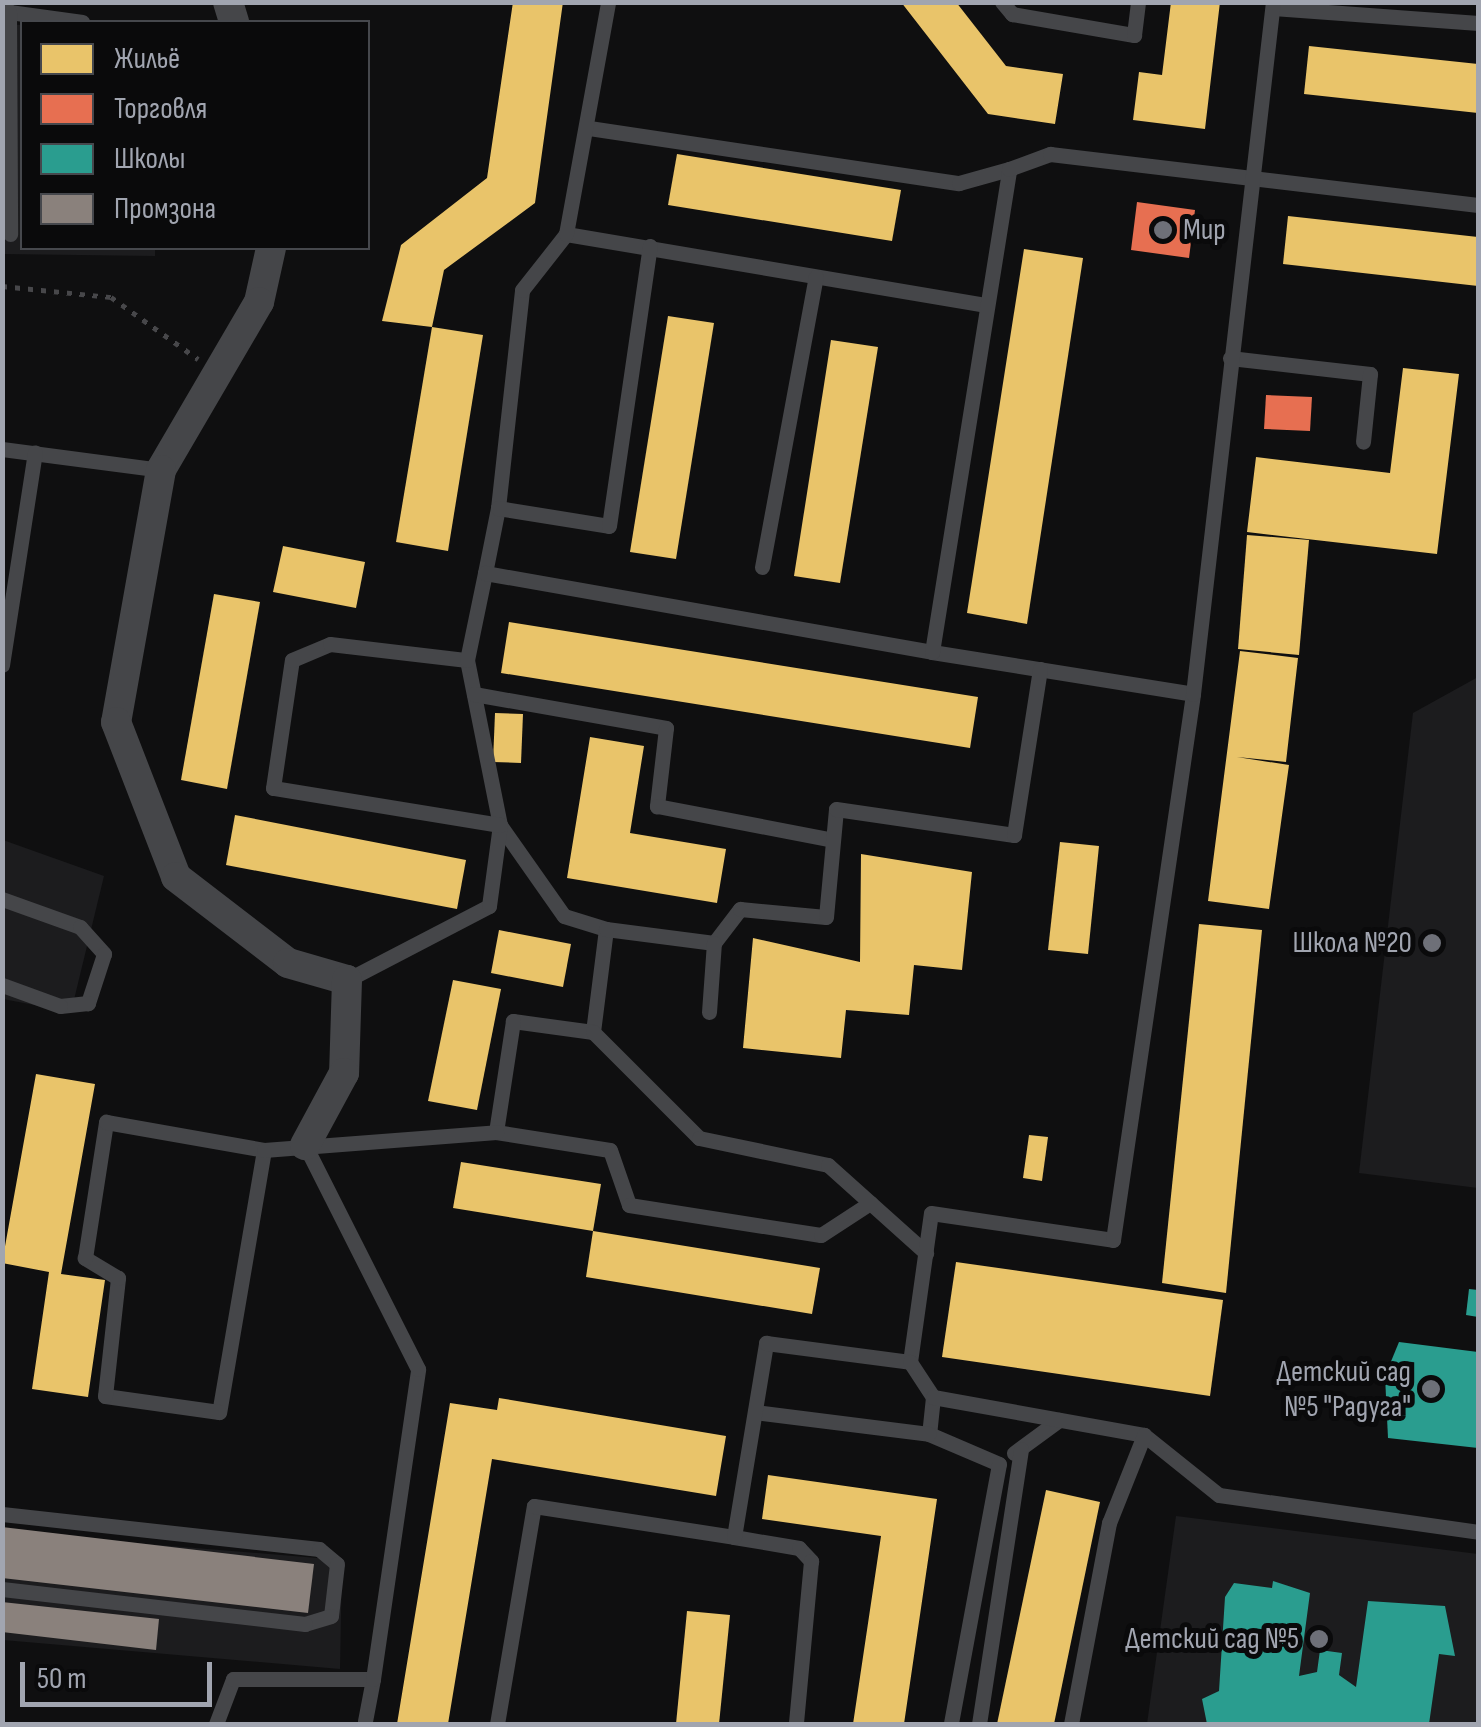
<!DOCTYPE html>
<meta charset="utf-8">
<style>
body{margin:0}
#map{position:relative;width:1481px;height:1727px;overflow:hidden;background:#0f0f10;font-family:"Sofia Sans Condensed",sans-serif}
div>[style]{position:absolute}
.built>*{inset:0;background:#1c1c1e}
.homes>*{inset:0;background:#e9c46a}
.shops>*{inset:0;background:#e76f51}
.schools>*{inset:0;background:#2a9d8f}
.industry>*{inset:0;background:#8a817c}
.path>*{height:5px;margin-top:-2.5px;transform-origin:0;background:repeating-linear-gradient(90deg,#47474a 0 5px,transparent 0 13px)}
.lane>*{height:15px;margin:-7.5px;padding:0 7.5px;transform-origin:7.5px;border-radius:7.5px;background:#454649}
.street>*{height:30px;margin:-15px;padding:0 15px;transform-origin:15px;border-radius:15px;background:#454649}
.dots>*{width:28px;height:28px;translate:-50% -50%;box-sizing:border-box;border:5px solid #0a0a0b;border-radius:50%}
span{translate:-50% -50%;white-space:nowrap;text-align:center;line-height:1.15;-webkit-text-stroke:10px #0a0a0b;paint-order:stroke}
.poi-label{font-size:30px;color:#a1a5b0}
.left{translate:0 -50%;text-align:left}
.right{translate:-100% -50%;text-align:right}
.frame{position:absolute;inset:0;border:5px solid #a1a5b0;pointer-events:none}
.legend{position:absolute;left:20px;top:20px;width:350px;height:230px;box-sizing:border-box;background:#0a0a0b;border:2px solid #46484d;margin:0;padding:12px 18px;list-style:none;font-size:30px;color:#a1a5b0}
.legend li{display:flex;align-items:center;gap:20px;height:50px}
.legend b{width:50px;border:2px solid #46484d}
.scale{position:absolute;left:20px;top:1662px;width:192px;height:45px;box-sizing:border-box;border:5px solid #a1a5b0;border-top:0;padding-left:12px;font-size:30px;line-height:35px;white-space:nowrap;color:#a1a5b0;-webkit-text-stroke:8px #0a0a0b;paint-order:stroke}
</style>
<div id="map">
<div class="built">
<i style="clip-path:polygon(2px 24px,22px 25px,22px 248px,155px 248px,155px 256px,3px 254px)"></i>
<i style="clip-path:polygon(1478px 677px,1478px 1188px,1359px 1173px,1413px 713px)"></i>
<i style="clip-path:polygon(3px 840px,104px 876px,71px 1012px,3px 999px)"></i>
<i style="clip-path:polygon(1176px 1516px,1478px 1554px,1478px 1724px,1147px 1724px)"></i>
<i style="clip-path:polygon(2px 1532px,342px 1560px,340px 1669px,3px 1640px)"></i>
</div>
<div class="homes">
<i style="clip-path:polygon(513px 2px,563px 2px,535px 203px,444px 270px,432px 327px,382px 321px,401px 245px,487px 178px)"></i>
<i style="clip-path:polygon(901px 2px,956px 2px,1006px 66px,1063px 74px,1055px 124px,988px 114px)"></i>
<i style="clip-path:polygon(1171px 2px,1220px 2px,1205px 129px,1133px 120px,1139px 72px,1162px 75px)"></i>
<i style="clip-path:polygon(1309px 46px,1478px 64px,1478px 113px,1304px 94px)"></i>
<i style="clip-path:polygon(677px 154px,901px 190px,892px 241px,668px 205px)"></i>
<i style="clip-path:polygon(1288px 216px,1478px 237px,1478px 286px,1283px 264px)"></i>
<i style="clip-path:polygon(1024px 249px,1083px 258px,1027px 624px,967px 613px)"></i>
<i style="clip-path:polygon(668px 316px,714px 323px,676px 559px,630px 552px)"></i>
<i style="clip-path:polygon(432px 327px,483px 335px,448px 551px,396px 542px)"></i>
<i style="clip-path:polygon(831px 340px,878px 347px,840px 583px,794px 576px)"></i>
<i style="clip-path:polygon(1403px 368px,1459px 374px,1437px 554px,1247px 532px,1256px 457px,1390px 473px)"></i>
<i style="clip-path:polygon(1247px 535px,1309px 540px,1299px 655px,1238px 649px)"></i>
<i style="clip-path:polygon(283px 546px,365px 562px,356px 608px,273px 592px)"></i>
<i style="clip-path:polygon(214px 594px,260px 602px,227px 789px,181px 780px)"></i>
<i style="clip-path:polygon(509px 622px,978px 697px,970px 748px,501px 673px)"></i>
<i style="clip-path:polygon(1240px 651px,1298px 658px,1286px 762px,1237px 757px,1289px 765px,1269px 909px,1208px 901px)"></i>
<i style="clip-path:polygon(495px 713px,523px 714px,521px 763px,493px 762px)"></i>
<i style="clip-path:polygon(590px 737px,644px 746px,630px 833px,726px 849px,717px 903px,567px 878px)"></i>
<i style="clip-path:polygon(235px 815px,466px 860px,457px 909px,226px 865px)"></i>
<i style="clip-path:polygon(1060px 842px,1099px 846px,1088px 954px,1048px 950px)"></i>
<i style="clip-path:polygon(861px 854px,972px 872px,962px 970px,914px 965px,909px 1015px,846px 1010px,841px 1058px,743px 1048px,753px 938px,860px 962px)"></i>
<i style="clip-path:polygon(1199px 924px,1262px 930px,1226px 1293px,1162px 1283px)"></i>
<i style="clip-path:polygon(499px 930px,571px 944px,563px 987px,491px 973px)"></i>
<i style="clip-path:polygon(453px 980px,501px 989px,477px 1110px,428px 1101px)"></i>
<i style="clip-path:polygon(36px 1074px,95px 1084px,61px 1274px,105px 1280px,88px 1397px,32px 1389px,49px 1272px,2px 1263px)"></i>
<i style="clip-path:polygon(1029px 1135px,1048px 1137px,1042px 1181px,1023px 1178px)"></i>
<i style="clip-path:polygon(461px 1162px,601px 1184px,593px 1231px,453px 1208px)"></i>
<i style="clip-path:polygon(593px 1231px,820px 1268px,812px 1314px,586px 1277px)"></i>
<i style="clip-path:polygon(956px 1262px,1223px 1300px,1210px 1396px,942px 1357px)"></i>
<i style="clip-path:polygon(499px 1398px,726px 1436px,716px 1496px,492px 1459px,448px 1724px,397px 1724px,450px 1403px,497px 1410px)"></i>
<i style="clip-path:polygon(768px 1475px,937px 1499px,904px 1724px,853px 1724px,881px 1536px,762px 1519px)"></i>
<i style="clip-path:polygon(1046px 1490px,1100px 1502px,1054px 1724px,997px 1724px)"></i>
<i style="clip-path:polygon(687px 1611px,730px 1615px,719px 1724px,676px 1724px)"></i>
</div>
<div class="shops">
<i style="clip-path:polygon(1137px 202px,1195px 210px,1189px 258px,1131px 250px)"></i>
<i style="clip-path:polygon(1266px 395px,1312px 397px,1310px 431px,1264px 429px)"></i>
</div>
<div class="schools">
<i style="clip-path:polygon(1469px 1289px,1478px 1290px,1478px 1317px,1466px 1315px)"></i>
<i style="clip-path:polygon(1399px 1342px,1478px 1352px,1478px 1448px,1388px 1438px,1385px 1376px)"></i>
<i style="clip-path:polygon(1273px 1581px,1310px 1593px,1299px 1676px,1317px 1672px,1320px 1650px,1342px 1653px,1339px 1675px,1356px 1687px,1368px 1601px,1445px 1606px,1455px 1656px,1439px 1654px,1429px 1724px,1207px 1724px,1202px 1699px,1219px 1691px,1225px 1597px,1234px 1583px,1272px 1588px)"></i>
</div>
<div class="industry">
<i style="clip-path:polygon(2px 1527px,314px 1564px,308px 1613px,2px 1578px)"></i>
<i style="clip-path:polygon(2px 1602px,159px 1619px,156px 1650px,2px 1632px)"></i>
</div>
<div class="path">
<i style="left:2px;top:286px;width:110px;rotate:5.8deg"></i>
<i style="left:111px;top:297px;width:107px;rotate:35.5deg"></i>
</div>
<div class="lane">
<i style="left:1002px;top:2px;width:16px;rotate:50deg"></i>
<i style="left:1012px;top:14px;width:124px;rotate:9.8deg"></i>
<i style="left:1134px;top:35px;width:33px;rotate:-83deg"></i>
<i style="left:1273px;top:8px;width:206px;rotate:4.2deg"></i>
<i style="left:2px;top:11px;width:81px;rotate:7.8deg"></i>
<i style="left:9px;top:11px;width:223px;rotate:89.7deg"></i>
<i style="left:589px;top:128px;width:374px;rotate:8.5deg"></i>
<i style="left:959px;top:183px;width:52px;rotate:-15.6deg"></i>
<i style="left:566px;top:234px;width:425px;rotate:9.6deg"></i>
<i style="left:1230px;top:358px;width:141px;rotate:6.5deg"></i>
<i style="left:1370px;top:374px;width:68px;rotate:95.9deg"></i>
<i style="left:2px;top:449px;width:160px;rotate:7.5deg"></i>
<i style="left:498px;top:508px;width:219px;rotate:-83.7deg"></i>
<i style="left:522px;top:290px;width:71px;rotate:-51.8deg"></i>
<i style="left:566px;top:234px;width:236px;rotate:-79.7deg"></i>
<i style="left:762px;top:567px;width:295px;rotate:-79.5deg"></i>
<i style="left:485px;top:573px;width:66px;rotate:-78.7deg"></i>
<i style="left:498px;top:508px;width:112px;rotate:9.2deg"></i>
<i style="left:609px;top:526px;width:283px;rotate:-81.7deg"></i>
<i style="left:932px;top:652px;width:264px;rotate:9.1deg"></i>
<i style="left:467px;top:660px;width:168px;rotate:78.7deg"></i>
<i style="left:500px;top:825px;width:111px;rotate:54.9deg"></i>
<i style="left:564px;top:916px;width:44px;rotate:17.2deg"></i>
<i style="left:606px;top:929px;width:104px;rotate:97.2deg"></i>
<i style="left:593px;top:1032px;width:81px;rotate:-172.2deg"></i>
<i style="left:513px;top:1021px;width:112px;rotate:98.7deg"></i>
<i style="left:496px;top:1132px;width:115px;rotate:9deg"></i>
<i style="left:610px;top:1150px;width:58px;rotate:70.9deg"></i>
<i style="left:629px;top:1205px;width:194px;rotate:8.9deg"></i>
<i style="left:821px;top:1235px;width:59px;rotate:-33.1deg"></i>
<i style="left:2px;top:665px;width:215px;rotate:-81.2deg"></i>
<i style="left:474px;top:694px;width:195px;rotate:10deg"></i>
<i style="left:666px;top:728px;width:79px;rotate:96.6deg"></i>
<i style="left:657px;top:806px;width:179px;rotate:10.9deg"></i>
<i style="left:2px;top:899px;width:83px;rotate:19.7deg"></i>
<i style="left:80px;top:927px;width:36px;rotate:48deg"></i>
<i style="left:104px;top:954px;width:52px;rotate:108.1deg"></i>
<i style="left:88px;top:1003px;width:28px;rotate:174deg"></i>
<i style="left:60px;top:1006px;width:62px;rotate:-160.1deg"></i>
<i style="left:606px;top:929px;width:109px;rotate:7.4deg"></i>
<i style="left:714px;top:943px;width:43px;rotate:-52.6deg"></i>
<i style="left:740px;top:909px;width:86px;rotate:5.3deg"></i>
<i style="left:826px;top:917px;width:108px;rotate:-84.7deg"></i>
<i style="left:836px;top:809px;width:180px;rotate:8.3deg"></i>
<i style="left:1014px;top:835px;width:168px;rotate:-81.1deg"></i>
<i style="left:347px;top:980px;width:160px;rotate:-27.5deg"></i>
<i style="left:489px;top:906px;width:82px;rotate:-82.3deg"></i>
<i style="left:500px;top:825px;width:230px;rotate:-170.7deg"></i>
<i style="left:273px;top:788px;width:129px;rotate:-81.6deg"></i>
<i style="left:292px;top:660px;width:41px;rotate:-22.8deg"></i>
<i style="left:330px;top:644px;width:138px;rotate:6.7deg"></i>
<i style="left:467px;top:660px;width:89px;rotate:-78.3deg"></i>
<i style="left:485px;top:573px;width:454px;rotate:10deg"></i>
<i style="left:932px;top:652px;width:489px;rotate:-80.9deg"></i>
<i style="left:1009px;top:169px;width:44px;rotate:-20.1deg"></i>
<i style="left:1050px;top:154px;width:431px;rotate:6.8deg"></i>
<i style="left:709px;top:1012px;width:69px;rotate:-85.9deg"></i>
<i style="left:593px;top:1032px;width:150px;rotate:45deg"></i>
<i style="left:699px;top:1138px;width:132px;rotate:11.8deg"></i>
<i style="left:828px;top:1165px;width:132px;rotate:41.9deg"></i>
<i style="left:264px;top:1150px;width:266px;rotate:99.7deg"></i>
<i style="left:219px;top:1412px;width:115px;rotate:-172deg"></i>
<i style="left:105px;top:1396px;width:119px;rotate:-83.7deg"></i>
<i style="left:118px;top:1278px;width:39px;rotate:-149deg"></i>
<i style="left:85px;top:1258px;width:138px;rotate:-81.2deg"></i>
<i style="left:106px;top:1122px;width:160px;rotate:10deg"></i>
<i style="left:264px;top:1150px;width:233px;rotate:-4.4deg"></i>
<i style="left:910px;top:1362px;width:150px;rotate:-82deg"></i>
<i style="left:931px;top:1213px;width:184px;rotate:8.4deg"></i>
<i style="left:1113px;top:1240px;width:552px;rotate:-81.66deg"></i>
<i style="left:1193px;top:694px;width:697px;rotate:-83.41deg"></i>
<i style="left:933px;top:1397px;width:37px;rotate:96deg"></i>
<i style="left:929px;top:1434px;width:76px;rotate:23.2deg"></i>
<i style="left:999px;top:1464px;width:264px;rotate:100.5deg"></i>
<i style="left:755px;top:1412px;width:175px;rotate:7.2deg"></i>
<i style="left:1014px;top:1453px;width:56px;rotate:-36.3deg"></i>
<i style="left:2px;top:1514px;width:319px;rotate:6.3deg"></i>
<i style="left:319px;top:1549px;width:23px;rotate:40deg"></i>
<i style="left:337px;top:1564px;width:52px;rotate:96.6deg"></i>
<i style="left:331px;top:1616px;width:27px;rotate:163deg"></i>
<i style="left:305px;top:1624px;width:305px;rotate:-173.4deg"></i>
<i style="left:734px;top:1537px;width:66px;rotate:9.6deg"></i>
<i style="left:799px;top:1548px;width:18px;rotate:47deg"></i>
<i style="left:811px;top:1561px;width:164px;rotate:95.3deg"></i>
<i style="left:365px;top:1721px;width:43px;rotate:-79.2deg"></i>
<i style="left:216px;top:1724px;width:48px;rotate:-69.3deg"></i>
<i style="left:233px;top:1679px;width:140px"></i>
<i style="left:373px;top:1679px;width:313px;rotate:-81.7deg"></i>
<i style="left:418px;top:1369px;width:251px;rotate:-116.8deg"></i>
<i style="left:497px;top:1724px;width:221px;rotate:-80.4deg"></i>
<i style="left:534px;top:1506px;width:202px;rotate:8.8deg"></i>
<i style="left:734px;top:1537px;width:197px;rotate:-80.6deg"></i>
<i style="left:766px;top:1343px;width:145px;rotate:7.5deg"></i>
<i style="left:910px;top:1362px;width:42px;rotate:56.7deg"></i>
<i style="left:933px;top:1397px;width:214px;rotate:10.2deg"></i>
<i style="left:1144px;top:1435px;width:96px;rotate:38.7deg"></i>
<i style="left:1219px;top:1495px;width:262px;rotate:8.1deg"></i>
<i style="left:979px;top:1724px;width:278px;rotate:-81.3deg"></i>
<i style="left:1071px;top:1724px;width:205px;rotate:-79.3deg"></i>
<i style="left:1109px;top:1523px;width:95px;rotate:-68.3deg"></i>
</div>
<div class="street">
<i style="left:228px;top:2px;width:21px;rotate:73deg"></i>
<i style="left:271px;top:248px;width:55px;rotate:102.5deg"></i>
<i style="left:259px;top:302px;width:194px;rotate:120.3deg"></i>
<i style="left:161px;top:470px;width:256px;rotate:100.1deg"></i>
<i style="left:116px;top:722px;width:166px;rotate:68.8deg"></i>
<i style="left:176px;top:877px;width:141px;rotate:37.5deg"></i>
<i style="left:288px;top:963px;width:61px;rotate:16.1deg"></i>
<i style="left:347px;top:980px;width:93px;rotate:91.8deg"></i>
<i style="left:344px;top:1073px;width:82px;rotate:118.4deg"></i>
</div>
<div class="dots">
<i style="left:1163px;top:230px;background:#6e7078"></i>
<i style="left:1432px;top:943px;background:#6e7078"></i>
<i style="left:1431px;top:1389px;background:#6e7078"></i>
<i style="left:1319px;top:1639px;background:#6e7078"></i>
</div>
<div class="poi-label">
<span class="left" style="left:1183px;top:230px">Мир</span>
<span class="right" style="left:1412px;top:943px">Школа №20</span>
<span class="right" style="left:1411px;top:1389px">Детский сад<br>№5 "Радуга"</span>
<span class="right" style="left:1299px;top:1639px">Детский сад №5</span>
</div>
<div class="frame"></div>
<ul class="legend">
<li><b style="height:28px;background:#e9c46a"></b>Жильё</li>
<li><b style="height:28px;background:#e76f51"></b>Торговля</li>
<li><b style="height:28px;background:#2a9d8f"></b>Школы</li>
<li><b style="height:28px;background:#8a817c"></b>Промзона</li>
</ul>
<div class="scale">50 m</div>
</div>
